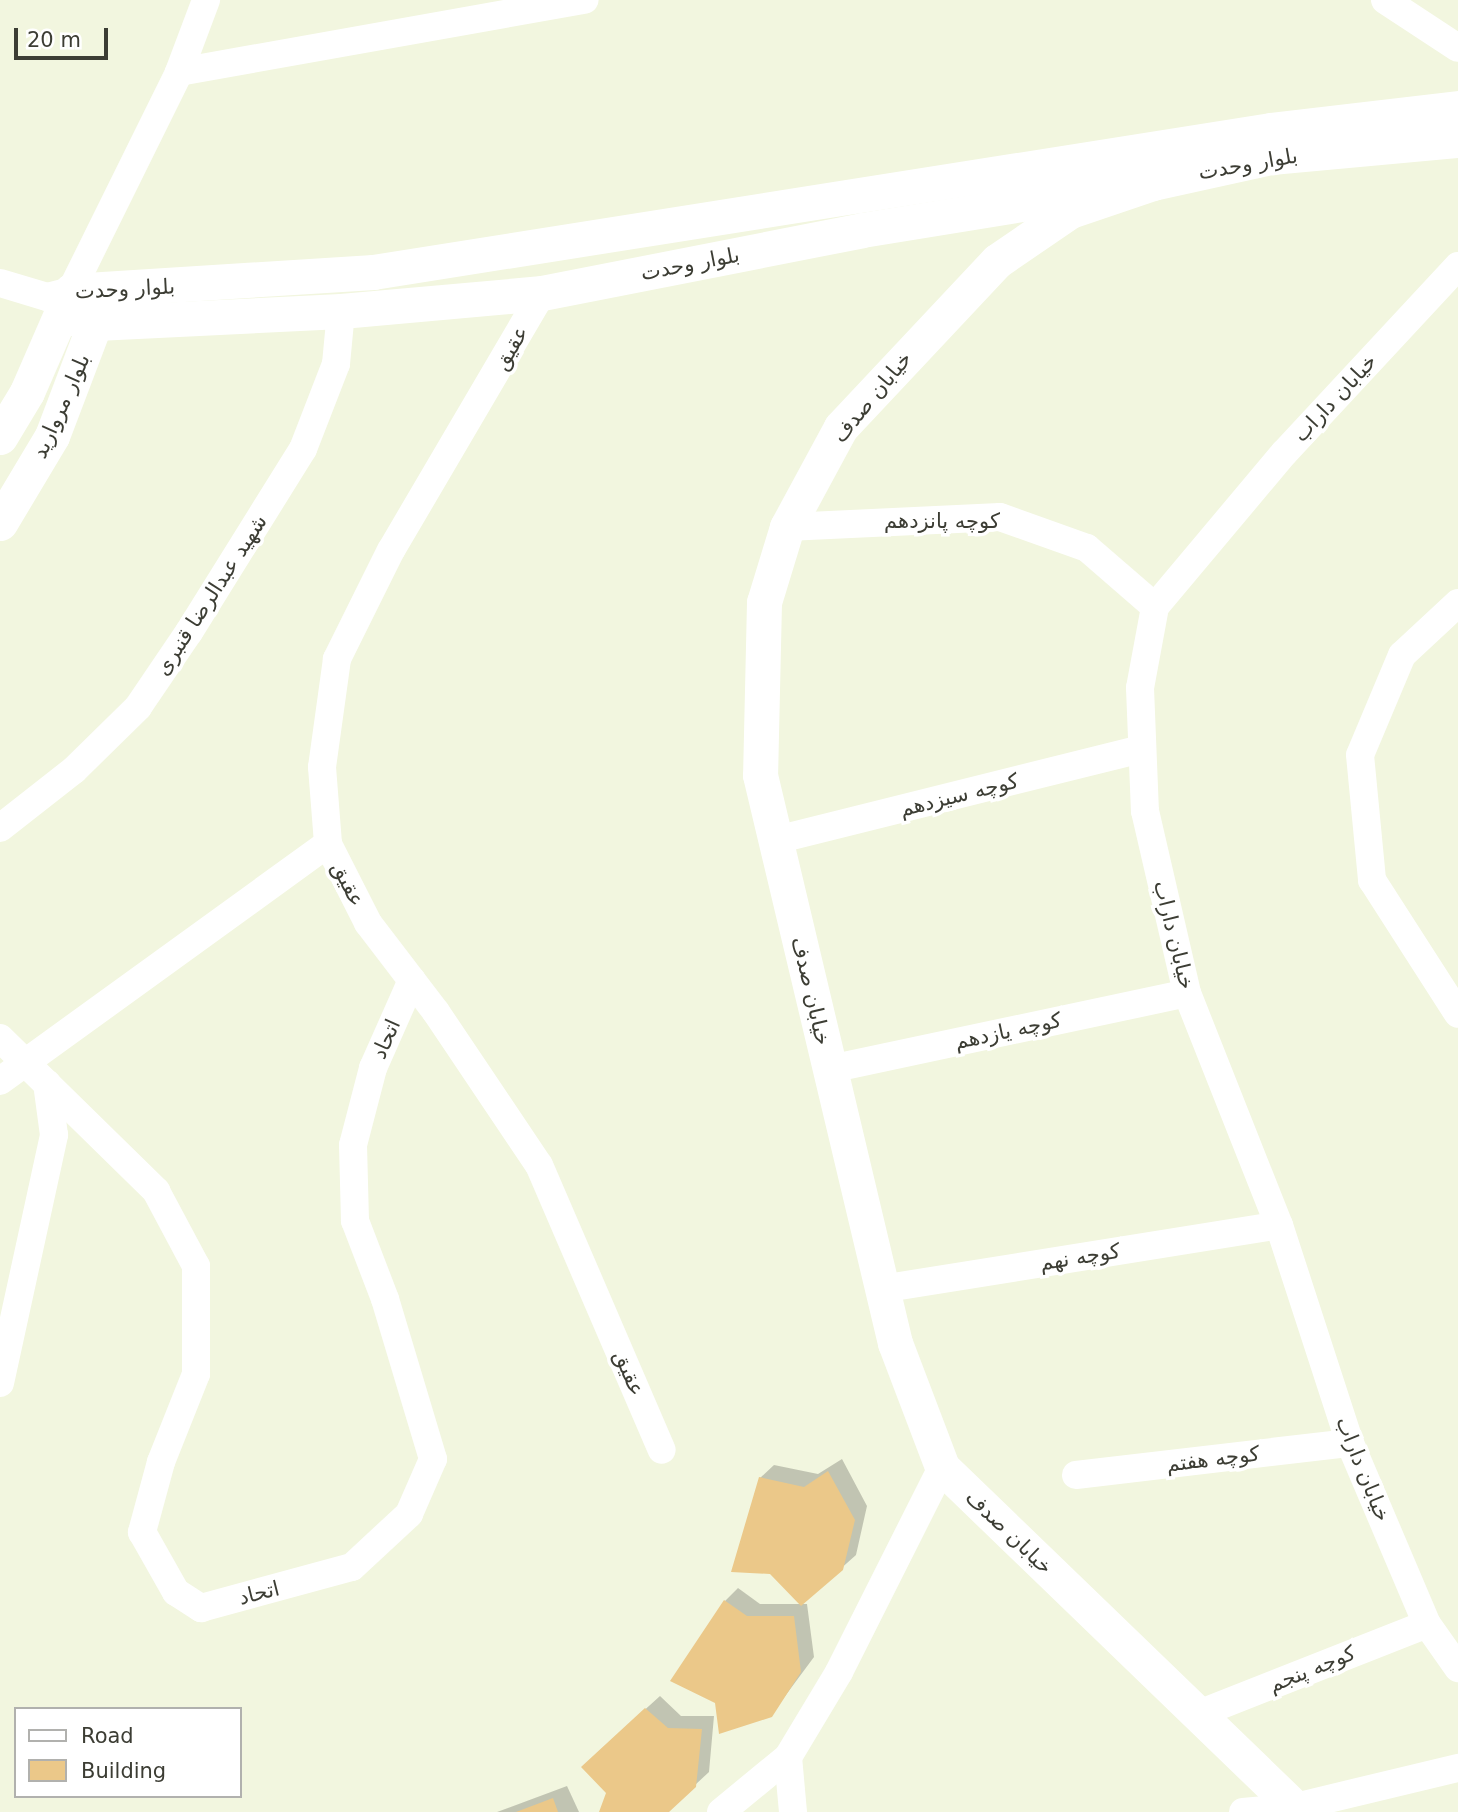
<!DOCTYPE html>
<meta charset="utf-8">
<style>
body{margin:0}
#map{position:relative;width:1458px;height:1812px;overflow:hidden;background:#f2f6df;font-family:"DejaVu Sans","Noto Naskh Arabic",sans-serif}
div>[style]{position:absolute}
.shadow>*{inset:0;background:#0003}
.building>*{inset:0;background:#ebc889}
.minor>*{height:28px;margin:-14px;padding:0 14px;transform-origin:14px;border-radius:14px;background:#fff}
.tertiary>*{height:35px;margin:-17.5px;padding:0 17.5px;transform-origin:17.5px;border-radius:17.5px;background:#fff}
span{translate:-50% -50%;white-space:nowrap;text-align:center;line-height:1.15;-webkit-text-stroke:7px #fff;paint-order:stroke}
.street-label{font-size:21px;color:#3c3d34}
.legend{position:absolute;left:14px;top:1707px;width:228px;height:91px;box-sizing:border-box;background:#fff;border:2px solid #b1b1ae;margin:0;padding:9px 12px;list-style:none;font-size:21px;color:#3c3d34}
.legend li{display:flex;align-items:center;gap:14px;height:35px}
.legend b{width:35px;border:2px solid #b1b1ae}
.scale{position:absolute;left:14px;top:28px;width:94px;height:32px;box-sizing:border-box;border:4px solid #3c3d34;border-top:0;padding-left:9px;font-size:21px;line-height:24px;white-space:nowrap;color:#3c3d34;-webkit-text-stroke:5px #fff;paint-order:stroke}
</style>
<div id="map">
<div class="shadow">
<i style="clip-path:polygon(842px 1459px,867px 1506px,856px 1555px,801px 1604px,807px 1604px,814px 1657px,771px 1715px,725px 1601px,738px 1588px,760px 1604px,801px 1604px,760px 1478px,774px 1465px,818px 1474px)"></i>
<i style="clip-path:polygon(660px 1696px,681px 1716px,714px 1716px,709px 1772px,666px 1812px,601px 1812px,608px 1792px,597px 1753px)"></i>
<i style="clip-path:polygon(567px 1786px,579px 1812px,497px 1812px)"></i>
</div>
<div class="building">
<i style="clip-path:polygon(828px 1471px,855px 1520px,843px 1570px,801px 1606px,770px 1574px,731px 1572px,759px 1477px,804px 1487px)"></i>
<i style="clip-path:polygon(724px 1600px,747px 1616px,794px 1616px,801px 1672px,772px 1717px,719px 1734px,715px 1703px,670px 1681px)"></i>
<i style="clip-path:polygon(645px 1708px,668px 1728px,702px 1729px,696px 1787px,669px 1812px,599px 1812px,606px 1793px,581px 1767px)"></i>
<i style="clip-path:polygon(553px 1798px,558px 1812px,516px 1812px)"></i>
</div>
<div class="minor">
<i style="left:1385px;top:0;width:87px;rotate:33.3deg"></i>
<i style="left:179px;top:72px;width:412px;rotate:-10.1deg"></i>
<i style="left:1458px;top:266px;width:255px;rotate:132.9deg"></i>
<i style="left:1284px;top:453px;width:201px;rotate:130deg"></i>
<i style="left:1155px;top:607px;width:82px;rotate:100.5deg"></i>
<i style="left:1140px;top:688px;width:123px;rotate:87.7deg"></i>
<i style="left:1145px;top:811px;width:187px;rotate:77deg"></i>
<i style="left:1187px;top:993px;width:250px;rotate:68.4deg"></i>
<i style="left:1279px;top:1225px;width:229px;rotate:72deg"></i>
<i style="left:1350px;top:1443px;width:197px;rotate:67deg"></i>
<i style="left:1427px;top:1624px;width:54px;rotate:54.8deg"></i>
<i style="left:0;top:283px;width:49px;rotate:16.6deg"></i>
<i style="left:47px;top:297px;width:25px;rotate:-14deg"></i>
<i style="left:71px;top:291px;width:244px;rotate:-63.7deg"></i>
<i style="left:179px;top:72px;width:77px;rotate:-69.4deg"></i>
<i style="left:542px;top:293px;width:298px;rotate:120.4deg"></i>
<i style="left:391px;top:550px;width:122px;rotate:116.4deg"></i>
<i style="left:337px;top:659px;width:109px;rotate:97.9deg"></i>
<i style="left:322px;top:767px;width:77px;rotate:85.5deg"></i>
<i style="left:328px;top:844px;width:89px;rotate:63.1deg"></i>
<i style="left:368px;top:923px;width:112px;rotate:52.6deg"></i>
<i style="left:436px;top:1012px;width:184px;rotate:56.1deg"></i>
<i style="left:539px;top:1165px;width:310px;rotate:66.7deg"></i>
<i style="left:787px;top:527px;width:213px;rotate:-2.7deg"></i>
<i style="left:1000px;top:517px;width:92px;rotate:19.6deg"></i>
<i style="left:1087px;top:548px;width:90px;rotate:40.9deg"></i>
<i style="left:1458px;top:603px;width:76px;rotate:137.1deg"></i>
<i style="left:1402px;top:655px;width:108px;rotate:112.8deg"></i>
<i style="left:1360px;top:755px;width:126px;rotate:84.5deg"></i>
<i style="left:1372px;top:880px;width:159px;rotate:57.3deg"></i>
<i style="left:0;top:828px;width:94px;rotate:-38.1deg"></i>
<i style="left:74px;top:770px;width:90px;rotate:-44.5deg"></i>
<i style="left:138px;top:707px;width:91px;rotate:-55.8deg"></i>
<i style="left:189px;top:632px;width:216px;rotate:-58.1deg"></i>
<i style="left:303px;top:449px;width:91px;rotate:-68.8deg"></i>
<i style="left:336px;top:364px;width:53px;rotate:-84.6deg"></i>
<i style="left:776px;top:840px;width:377px;rotate:-14deg"></i>
<i style="left:0;top:1038px;width:219px;rotate:44.4deg"></i>
<i style="left:156px;top:1191px;width:85px;rotate:61.9deg"></i>
<i style="left:196px;top:1266px;width:108px;rotate:90deg"></i>
<i style="left:196px;top:1374px;width:95px;rotate:111.7deg"></i>
<i style="left:161px;top:1462px;width:73px;rotate:105.2deg"></i>
<i style="left:142px;top:1532px;width:69px;rotate:60.5deg"></i>
<i style="left:176px;top:1592px;width:30px;rotate:33deg"></i>
<i style="left:201px;top:1608px;width:156px;rotate:-15.2deg"></i>
<i style="left:352px;top:1567px;width:78px;rotate:-42.9deg"></i>
<i style="left:409px;top:1514px;width:60px;rotate:-66.4deg"></i>
<i style="left:433px;top:1459px;width:167px;rotate:-106.7deg"></i>
<i style="left:385px;top:1299px;width:84px;rotate:-111deg"></i>
<i style="left:355px;top:1221px;width:76px;rotate:-91.5deg"></i>
<i style="left:353px;top:1145px;width:80px;rotate:-75.4deg"></i>
<i style="left:373px;top:1068px;width:96px;rotate:-66.1deg"></i>
<i style="left:830px;top:1069px;width:365px;rotate:-12deg"></i>
<i style="left:0;top:1081px;width:405px;rotate:-35.9deg"></i>
<i style="left:881px;top:1289px;width:403px;rotate:-9.1deg"></i>
<i style="left:0;top:1383px;width:254px;rotate:-77.7deg"></i>
<i style="left:54px;top:1135px;width:52px;rotate:-97.7deg"></i>
<i style="left:1076px;top:1475px;width:276px;rotate:-6.7deg"></i>
<i style="left:1196px;top:1715px;width:248px;rotate:-21.5deg"></i>
<i style="left:721px;top:1812px;width:87px;rotate:-39.4deg"></i>
<i style="left:793px;top:1812px;width:55px;rotate:-95.2deg"></i>
<i style="left:788px;top:1757px;width:99px;rotate:-59deg"></i>
<i style="left:839px;top:1672px;width:229px;rotate:-63.3deg"></i>
<i style="left:1243px;top:1812px;width:52px;rotate:-5.5deg"></i>
<i style="left:1295px;top:1807px;width:168px;rotate:-13.5deg"></i>
</div>
<div class="tertiary">
<i style="left:1153px;top:183px;width:88px;rotate:161.4deg"></i>
<i style="left:1070px;top:211px;width:88px;rotate:145.6deg"></i>
<i style="left:997px;top:261px;width:228px;rotate:133.2deg"></i>
<i style="left:841px;top:427px;width:114px;rotate:118.4deg"></i>
<i style="left:787px;top:527px;width:78px;rotate:107deg"></i>
<i style="left:764px;top:602px;width:173px;rotate:91.3deg"></i>
<i style="left:760px;top:775px;width:584px;rotate:76.63deg"></i>
<i style="left:895px;top:1343px;width:133px;rotate:69.2deg"></i>
<i style="left:942px;top:1467px;width:496px;rotate:44deg"></i>
<i style="left:63px;top:316px;width:34px;rotate:12deg"></i>
<i style="left:96px;top:323px;width:245px;rotate:-2.8deg"></i>
<i style="left:341px;top:311px;width:202px;rotate:-5.1deg"></i>
<i style="left:542px;top:293px;width:326px;rotate:-11.1deg"></i>
<i style="left:862px;top:230px;width:295px;rotate:-9.2deg"></i>
<i style="left:1153px;top:183px;width:121px;rotate:-12.4deg"></i>
<i style="left:1271px;top:157px;width:188px;rotate:-5.2deg"></i>
<i style="left:0;top:437px;width:52px;rotate:-59deg"></i>
<i style="left:27px;top:392px;width:110px;rotate:-66.5deg"></i>
<i style="left:71px;top:291px;width:303px;rotate:-3.6deg"></i>
<i style="left:373px;top:272px;width:909px;rotate:-8.99deg"></i>
<i style="left:1271px;top:130px;width:188px;rotate:-6.7deg"></i>
<i style="left:0;top:523px;width:101px;rotate:-59.1deg"></i>
<i style="left:52px;top:436px;width:143px;rotate:-69.2deg"></i>
</div>
<div class="street-label">
<span style="left:1248px;top:164px;rotate:-10deg">بلوار وحدت</span>
<span style="left:690px;top:264px;rotate:-11deg">بلوار وحدت</span>
<span style="left:125px;top:289px;rotate:-3deg">بلوار وحدت</span>
<span style="left:511px;top:348px;rotate:-60deg">عقیق</span>
<span style="left:872px;top:397px;rotate:-50deg">خیابان صدف</span>
<span style="left:1335px;top:398px;rotate:-47deg">خیابان داراب</span>
<span style="left:61px;top:406px;rotate:-66deg">بلوار مروارید</span>
<span style="left:942px;top:521px">کوچه پانزدهم</span>
<span style="left:211px;top:595px;rotate:-57deg">شهید عبدالرضا قنبری</span>
<span style="left:959px;top:795px;rotate:-14deg">کوچه سیزدهم</span>
<span style="left:348px;top:884px;rotate:63deg">عقیق</span>
<span style="left:1174px;top:935px;rotate:76deg">خیابان داراب</span>
<span style="left:811px;top:991px;rotate:77deg">خیابان صدف</span>
<span style="left:1008px;top:1031px;rotate:-12deg">کوچه یازدهم</span>
<span style="left:386px;top:1039px;rotate:-66deg">اتحاد</span>
<span style="left:1080px;top:1257px;rotate:-9deg">کوچه نهم</span>
<span style="left:629px;top:1373px;rotate:67deg">عقیق</span>
<span style="left:1213px;top:1459px;rotate:-7deg">کوچه هفتم</span>
<span style="left:1363px;top:1469px;rotate:68deg">خیابان داراب</span>
<span style="left:1009px;top:1532px;rotate:44deg">خیابان صدف</span>
<span style="left:259px;top:1593px;rotate:-14deg">اتحاد</span>
<span style="left:1312px;top:1669px;rotate:-22deg">کوچه پنجم</span>
</div>
<ul class="legend">
<li><b style="height:9px;background:#fff"></b>Road</li>
<li><b style="height:19px;background:#ebc889"></b>Building</li>
</ul>
<div class="scale">20 m</div>
</div>
